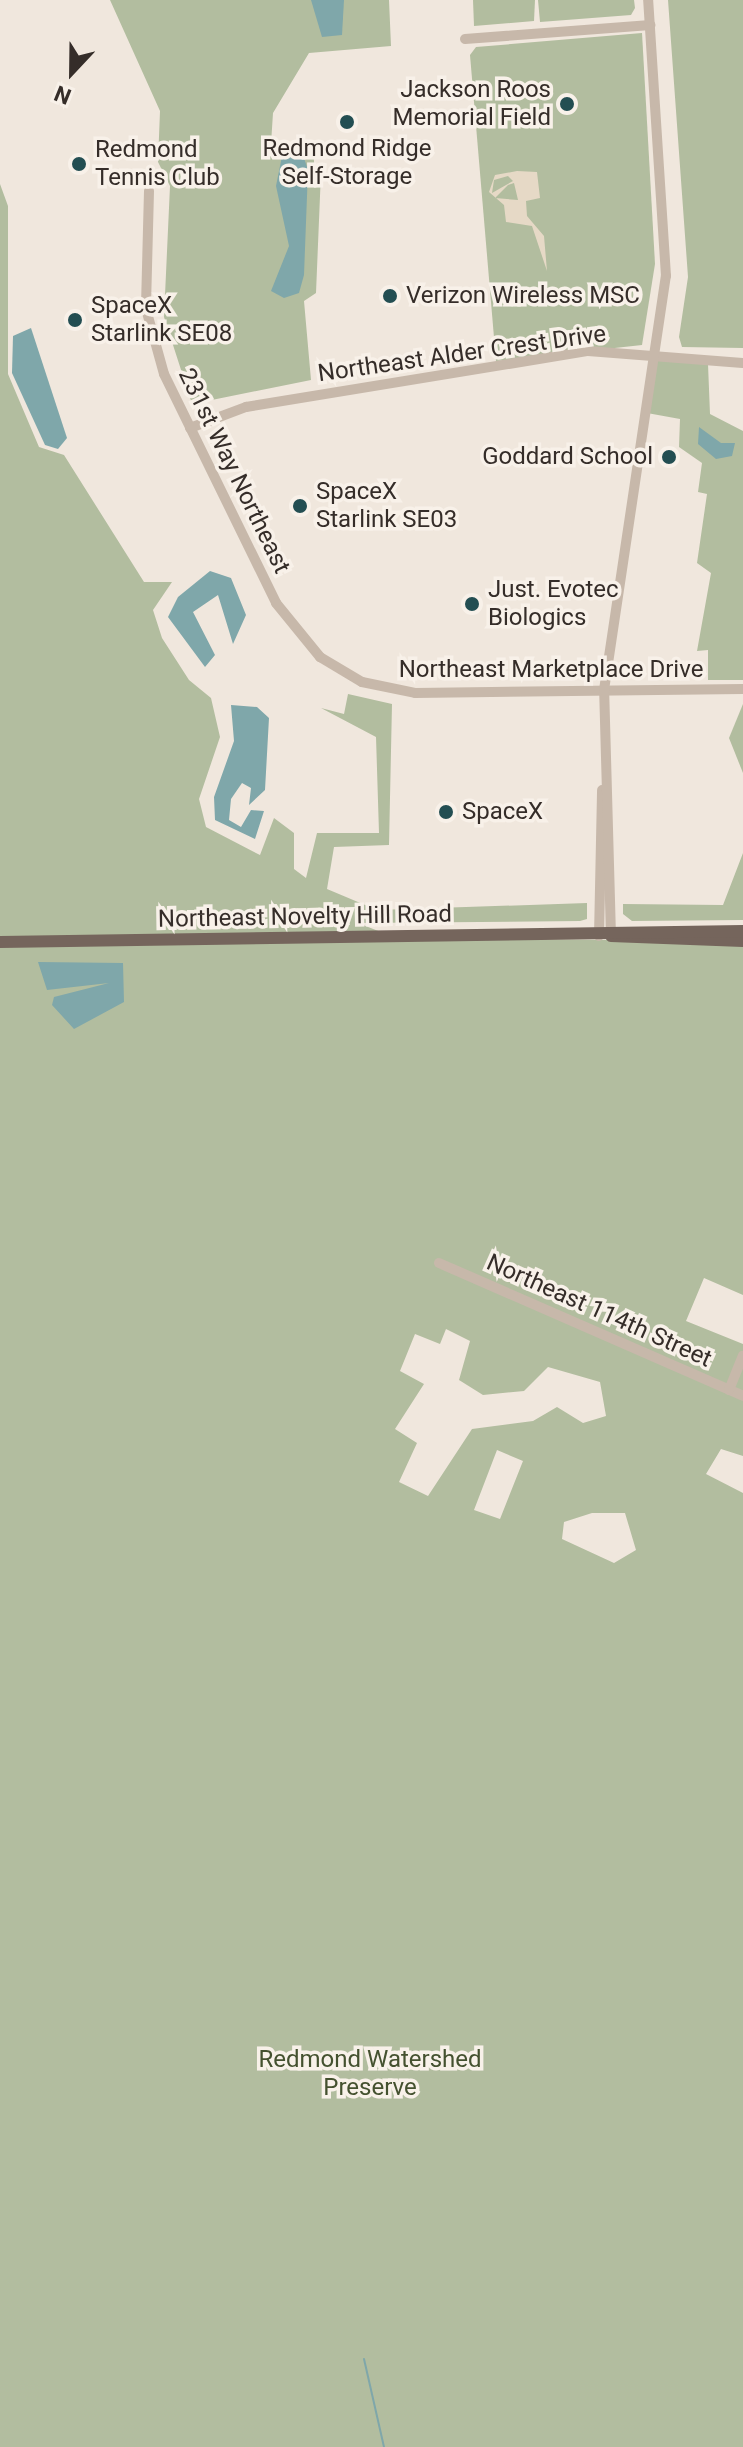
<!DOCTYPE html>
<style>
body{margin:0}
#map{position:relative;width:743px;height:2447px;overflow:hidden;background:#f0e7dd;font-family:Roboto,sans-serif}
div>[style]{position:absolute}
.green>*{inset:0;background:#b2bd9f}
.plaza>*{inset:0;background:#e6d9c6}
.water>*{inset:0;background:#7fa7aa}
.stream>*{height:2px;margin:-1px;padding:0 1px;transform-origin:1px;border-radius:1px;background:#7fa7aa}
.minor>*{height:10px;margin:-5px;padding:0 5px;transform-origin:5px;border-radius:5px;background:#c7b8aa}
.major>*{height:12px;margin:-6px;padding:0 6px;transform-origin:6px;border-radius:6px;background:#75655c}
.dots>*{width:22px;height:22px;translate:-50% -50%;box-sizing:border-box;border:4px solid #f8f1e9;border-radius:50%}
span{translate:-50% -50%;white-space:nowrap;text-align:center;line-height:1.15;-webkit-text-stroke:7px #f8f1e9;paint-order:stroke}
.poi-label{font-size:24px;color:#352d29}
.right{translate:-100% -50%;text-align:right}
.left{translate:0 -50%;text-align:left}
.street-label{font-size:24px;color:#352d29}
.park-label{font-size:24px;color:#44512f}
.north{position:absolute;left:32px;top:32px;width:80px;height:80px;-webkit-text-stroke:6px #f8f1e9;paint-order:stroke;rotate:202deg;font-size:22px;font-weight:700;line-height:32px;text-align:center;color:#352d29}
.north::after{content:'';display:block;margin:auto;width:28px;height:36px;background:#352d29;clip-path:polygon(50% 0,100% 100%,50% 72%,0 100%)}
</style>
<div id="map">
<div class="green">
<i style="clip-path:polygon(110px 0,389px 0,391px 46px,309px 53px,273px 113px,271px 144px,313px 150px,315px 172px,321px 172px,316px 293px,304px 301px,311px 380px,192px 404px,164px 317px,170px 186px,158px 162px,160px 111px)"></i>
<i style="clip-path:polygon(473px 0,535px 0,534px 21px,474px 26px)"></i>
<i style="clip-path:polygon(538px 0,634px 0,635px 8px,631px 15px,540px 22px)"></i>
<i style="clip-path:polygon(668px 0,743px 0,743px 348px,682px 347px,679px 337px,688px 277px)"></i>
<i style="clip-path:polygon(642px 33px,655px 264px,642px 345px,496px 361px,470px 55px,476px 47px)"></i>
<i style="clip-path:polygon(evenodd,0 184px,8px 206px,8px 374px,39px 447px,64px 455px,144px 582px,172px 582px,153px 610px,162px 638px,189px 680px,211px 698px,220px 737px,199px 799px,206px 827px,260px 855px,274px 818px,294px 833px,294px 869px,306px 878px,317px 833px,379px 833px,376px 737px,321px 708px,344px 714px,348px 694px,392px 704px,389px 845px,334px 847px,327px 889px,377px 910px,587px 903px,587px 919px,580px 921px,358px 923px,396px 938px,743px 941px,743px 1295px,704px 1278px,686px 1321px,743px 1344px,743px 1456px,721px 1449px,706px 1474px,743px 1493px,743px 2447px,0 2447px,0 184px,446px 1329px,470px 1341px,459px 1380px,483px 1395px,524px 1391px,548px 1367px,600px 1382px,606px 1416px,583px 1423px,557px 1407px,533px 1421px,472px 1429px,428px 1496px,399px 1482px,417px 1443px,395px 1429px,424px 1384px,400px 1371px,415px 1334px,440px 1344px,446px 1329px,0 184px,497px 1450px,523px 1461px,500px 1519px,474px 1510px,497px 1450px,0 184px,592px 1513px,625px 1513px,636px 1550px,614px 1563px,562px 1539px,564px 1522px,592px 1513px)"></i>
<i style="clip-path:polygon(655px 355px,708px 364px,710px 414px,743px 431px,743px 680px,708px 680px,708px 650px,697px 651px,711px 573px,697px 563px,707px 494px,698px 492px,702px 463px,679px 447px,680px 419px,647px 413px)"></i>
<i style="clip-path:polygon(743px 704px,743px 773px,729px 738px)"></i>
<i style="clip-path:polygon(743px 853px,743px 920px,632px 921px,623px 914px,623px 904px,723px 905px)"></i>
</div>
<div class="plaza">
<i style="clip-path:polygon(evenodd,517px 171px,537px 172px,540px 198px,526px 201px,527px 216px,544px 236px,547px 271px,532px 226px,506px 222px,504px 205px,489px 192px,495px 175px,517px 171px,508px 176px,513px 181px,492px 193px,494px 180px,508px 176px,517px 171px,514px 183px,518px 200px,495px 198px,508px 185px,514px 183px)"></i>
</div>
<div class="water">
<i style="clip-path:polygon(311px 0,344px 0,342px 35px,322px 37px)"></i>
<i style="clip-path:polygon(282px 156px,304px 158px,308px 170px,304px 275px,299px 293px,284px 298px,271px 291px,289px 246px,276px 186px)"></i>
<i style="clip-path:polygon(31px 328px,67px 438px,58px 449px,45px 445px,12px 373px,13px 336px)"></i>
<i style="clip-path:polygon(699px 427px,721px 443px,735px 443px,732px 456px,716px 459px,698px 444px)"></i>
<i style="clip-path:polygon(210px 571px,231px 578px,246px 615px,233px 644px,218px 595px,193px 612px,215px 655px,205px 667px,168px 617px,178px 597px)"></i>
<i style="clip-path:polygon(231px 705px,257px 707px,269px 718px,265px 790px,249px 805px,251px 788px,242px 783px,231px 799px,229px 820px,241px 827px,251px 810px,264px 811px,255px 839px,215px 820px,214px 797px,234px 741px)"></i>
<i style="clip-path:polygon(38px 962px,123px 963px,124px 1002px,74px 1029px,52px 1005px,54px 997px,109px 983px,47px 990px)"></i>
</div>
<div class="stream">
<i style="left:364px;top:2359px;width:90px;rotate:77.2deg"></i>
</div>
<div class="minor">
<i style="left:465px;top:39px;width:186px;rotate:-4.3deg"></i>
<i style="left:149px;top:191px;width:118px;rotate:91.5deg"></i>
<i style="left:146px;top:309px;width:67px;rotate:74.5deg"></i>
<i style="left:164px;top:374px;width:255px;rotate:63.9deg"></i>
<i style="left:276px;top:603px;width:70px;rotate:50.8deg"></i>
<i style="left:320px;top:657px;width:49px;rotate:30.8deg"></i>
<i style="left:362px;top:682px;width:54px;rotate:11.7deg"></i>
<i style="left:415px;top:693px;width:328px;rotate:-0.7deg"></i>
<i style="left:190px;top:428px;width:60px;rotate:-20.6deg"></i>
<i style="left:246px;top:407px;width:347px;rotate:-9.3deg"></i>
<i style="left:588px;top:351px;width:155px;rotate:4.4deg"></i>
<i style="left:599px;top:936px;width:146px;rotate:-88.8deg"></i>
<i style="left:611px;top:936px;width:246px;rotate:-91.6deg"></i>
<i style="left:604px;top:690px;width:419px;rotate:-81.5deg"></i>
<i style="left:666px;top:276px;width:277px;rotate:-93.7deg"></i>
<i style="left:439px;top:1263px;width:332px;rotate:23.6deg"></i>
<i style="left:729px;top:1390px;width:37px;rotate:-68deg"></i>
</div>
<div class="major">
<i style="left:611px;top:936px;width:132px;rotate:2.2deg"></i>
<i style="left:0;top:942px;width:743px;rotate:-0.85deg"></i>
</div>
<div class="dots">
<i style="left:567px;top:104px;background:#234e52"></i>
<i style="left:347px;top:122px;background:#234e52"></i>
<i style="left:79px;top:164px;background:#234e52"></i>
<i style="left:390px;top:296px;background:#234e52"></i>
<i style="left:75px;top:320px;background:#234e52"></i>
<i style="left:669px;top:457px;background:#234e52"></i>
<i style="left:300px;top:506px;background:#234e52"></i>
<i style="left:472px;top:604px;background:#234e52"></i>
<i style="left:446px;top:812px;background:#234e52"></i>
</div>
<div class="poi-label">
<span class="right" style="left:551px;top:104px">Jackson Roos<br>Memorial Field</span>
<span style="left:347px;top:163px">Redmond Ridge<br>Self-Storage</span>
<span class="left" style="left:95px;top:164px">Redmond<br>Tennis Club</span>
<span class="left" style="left:406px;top:296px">Verizon Wireless MSC</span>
<span class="left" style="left:91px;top:320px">SpaceX<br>Starlink SE08</span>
<span class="right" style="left:653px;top:457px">Goddard School</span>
<span class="left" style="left:316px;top:506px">SpaceX<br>Starlink SE03</span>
<span class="left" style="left:488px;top:604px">Just. Evotec<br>Biologics</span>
<span class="left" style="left:462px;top:812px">SpaceX</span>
</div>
<div class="street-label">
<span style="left:462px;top:354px;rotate:-8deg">Northeast Alder Crest Drive</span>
<span style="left:234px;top:471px;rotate:64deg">231st Way Northeast</span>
<span style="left:551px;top:670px">Northeast Marketplace Drive</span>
<span style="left:305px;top:917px;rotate:-1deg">Northeast Novelty Hill Road</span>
<span style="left:599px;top:1311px;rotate:24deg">Northeast 114th Street</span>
</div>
<div class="park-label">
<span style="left:370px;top:2074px">Redmond Watershed<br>Preserve</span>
</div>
<div class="north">N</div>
</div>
